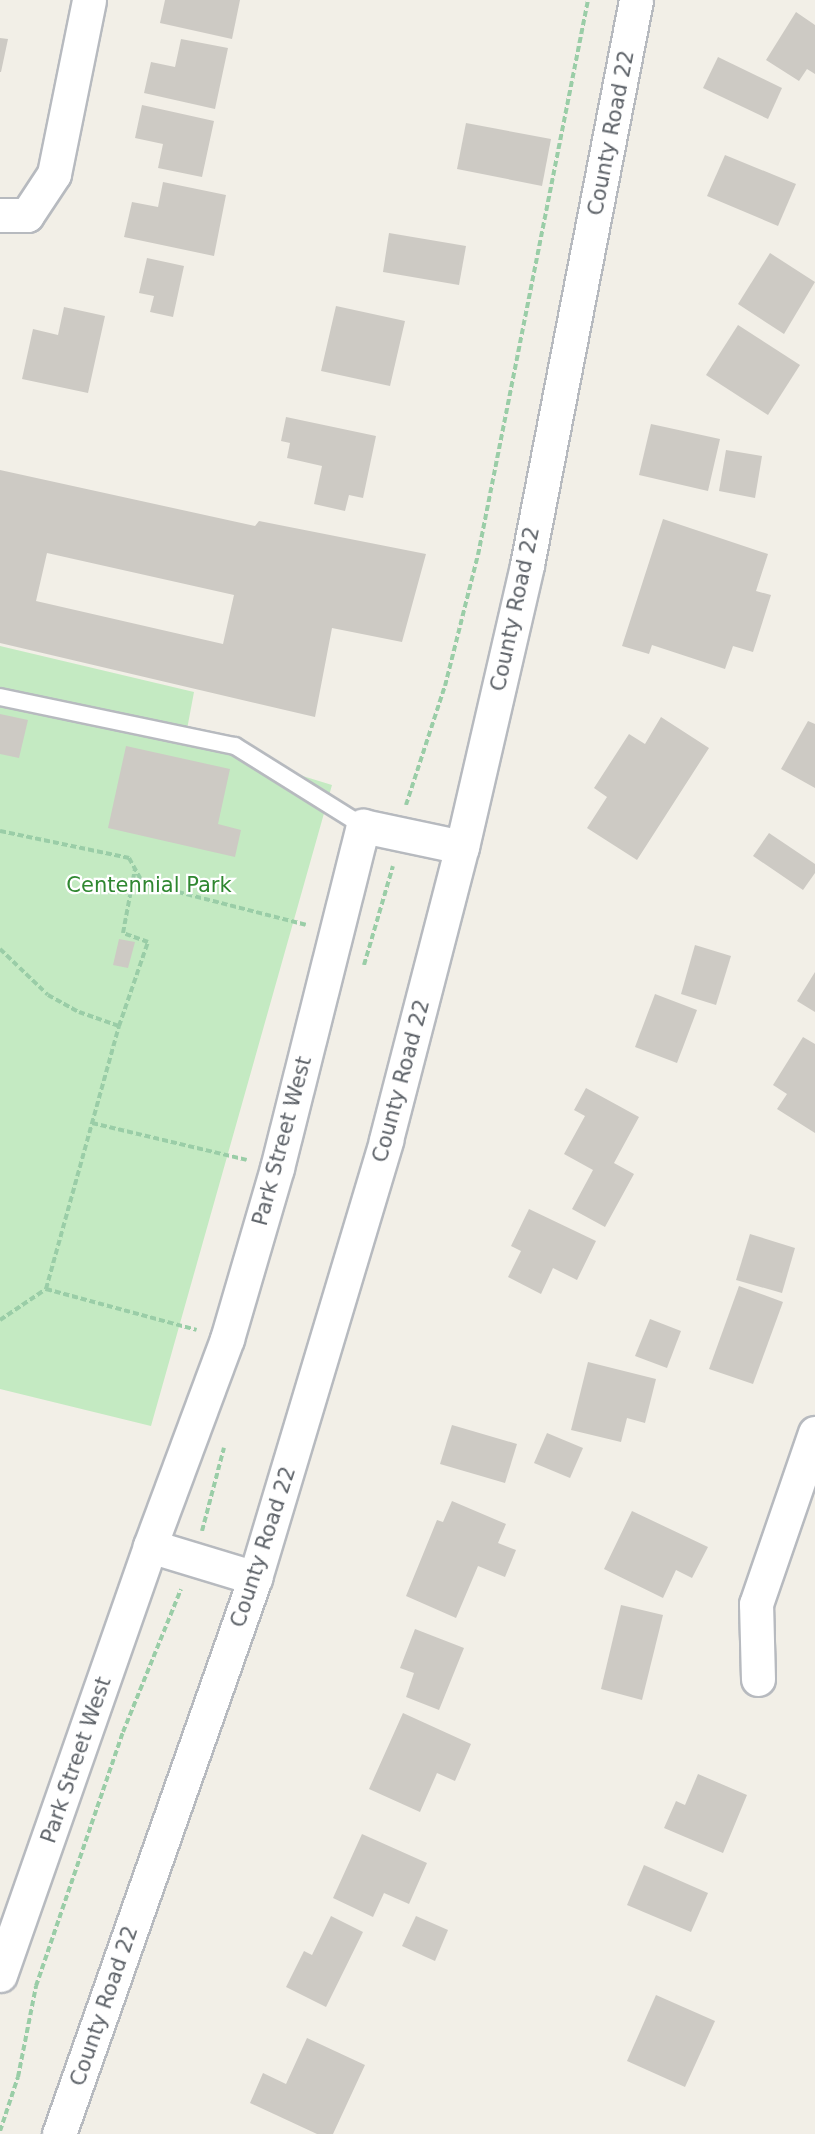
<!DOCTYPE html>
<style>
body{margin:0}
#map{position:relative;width:815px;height:2134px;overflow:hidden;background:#f2efe7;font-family:"DejaVu Sans",sans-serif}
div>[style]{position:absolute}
.green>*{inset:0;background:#c4eac2}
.building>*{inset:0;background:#cdcac4}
.path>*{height:4px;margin-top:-2px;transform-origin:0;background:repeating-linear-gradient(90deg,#9acda7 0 6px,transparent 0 9px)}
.roads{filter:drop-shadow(2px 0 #b7babf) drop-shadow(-2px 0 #b7babf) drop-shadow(0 2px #b7babf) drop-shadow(0 -2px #b7babf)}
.lane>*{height:16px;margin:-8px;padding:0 8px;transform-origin:8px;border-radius:8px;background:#fff}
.street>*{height:33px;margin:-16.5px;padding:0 16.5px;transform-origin:16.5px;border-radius:16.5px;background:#fff}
.secondary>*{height:33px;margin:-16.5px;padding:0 16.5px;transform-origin:16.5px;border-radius:16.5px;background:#fff}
span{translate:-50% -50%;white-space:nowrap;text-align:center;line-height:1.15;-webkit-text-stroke:4.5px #fff;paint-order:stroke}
.street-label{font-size:21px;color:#5e6369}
.park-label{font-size:21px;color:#2f8730}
</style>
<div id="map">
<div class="green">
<i style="clip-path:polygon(0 646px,194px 692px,185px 740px,332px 785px,151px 1426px,0 1389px)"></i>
</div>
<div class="building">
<i style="clip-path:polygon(165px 0,240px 0,232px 39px,160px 23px)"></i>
<i style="clip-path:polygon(796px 12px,815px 25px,815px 74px,807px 69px,799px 81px,766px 60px)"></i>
<i style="clip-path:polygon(0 38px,8px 39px,1px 72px,0 72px)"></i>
<i style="clip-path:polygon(181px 39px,228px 48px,215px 109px,144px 93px,151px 62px,175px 67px)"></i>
<i style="clip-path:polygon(718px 57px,782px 88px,768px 119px,703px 88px)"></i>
<i style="clip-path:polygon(142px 105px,214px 121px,202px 177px,158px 168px,163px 144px,135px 138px)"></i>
<i style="clip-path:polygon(466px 123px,551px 139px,542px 186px,457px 169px)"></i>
<i style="clip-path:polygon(725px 155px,796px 184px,778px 226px,707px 196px)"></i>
<i style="clip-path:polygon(163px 182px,226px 195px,214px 256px,124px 237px,132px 202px,158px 207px)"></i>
<i style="clip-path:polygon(389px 233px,466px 246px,459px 285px,383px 272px)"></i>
<i style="clip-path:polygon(770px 253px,815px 282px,784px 334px,738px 304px)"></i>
<i style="clip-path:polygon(147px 258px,184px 266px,173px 317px,150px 312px,154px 296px,139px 293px)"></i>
<i style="clip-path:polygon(336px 306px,405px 321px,390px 386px,321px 371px)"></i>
<i style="clip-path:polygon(64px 307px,105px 316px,88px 393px,22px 379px,33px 329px,58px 335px)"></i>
<i style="clip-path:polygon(738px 325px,800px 365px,768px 415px,706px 375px)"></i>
<i style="clip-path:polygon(286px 417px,376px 436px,363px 498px,349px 495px,345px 511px,314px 504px,322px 466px,287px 458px,290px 443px,281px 441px)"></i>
<i style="clip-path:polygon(651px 424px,720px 439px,708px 491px,639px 475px)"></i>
<i style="clip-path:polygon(726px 450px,762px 456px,755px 498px,719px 491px)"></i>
<i style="clip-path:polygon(evenodd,0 470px,255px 526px,259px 521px,426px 554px,402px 642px,332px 628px,315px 717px,0 643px,0 470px,47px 553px,234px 595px,223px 644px,36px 601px,47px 553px)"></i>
<i style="clip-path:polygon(663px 519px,768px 554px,756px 591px,771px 595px,753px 652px,733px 646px,725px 669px,652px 645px,649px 654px,622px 646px)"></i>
<i style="clip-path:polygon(0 714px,28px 720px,19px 758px,0 754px)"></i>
<i style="clip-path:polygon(661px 717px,709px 748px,637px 860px,587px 828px,607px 797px,594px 788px,629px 734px,645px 744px)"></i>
<i style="clip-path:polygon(808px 721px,815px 724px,815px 788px,781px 769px)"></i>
<i style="clip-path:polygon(126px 746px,230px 769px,218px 824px,241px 830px,235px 857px,108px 828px)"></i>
<i style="clip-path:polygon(769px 833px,815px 864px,815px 873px,803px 890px,753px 856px)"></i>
<i style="clip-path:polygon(119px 939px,135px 942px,128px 968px,113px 965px)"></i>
<i style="clip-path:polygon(695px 945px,731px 956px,716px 1005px,681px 994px)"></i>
<i style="clip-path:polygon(815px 972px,815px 1012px,797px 1001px)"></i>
<i style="clip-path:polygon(655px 994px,697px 1010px,677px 1063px,635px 1047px)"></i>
<i style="clip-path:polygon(803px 1037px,815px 1044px,815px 1133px,777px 1109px,787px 1094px,773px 1085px)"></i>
<i style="clip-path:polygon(586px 1088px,639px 1117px,614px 1163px,634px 1174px,605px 1227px,572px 1209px,593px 1170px,564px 1154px,585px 1116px,574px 1110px)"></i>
<i style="clip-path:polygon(529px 1209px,596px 1241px,577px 1280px,553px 1268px,541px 1294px,508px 1277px,521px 1251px,511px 1246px)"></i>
<i style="clip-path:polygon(750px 1234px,795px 1248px,782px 1293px,736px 1280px)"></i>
<i style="clip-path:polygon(739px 1286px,783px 1302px,753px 1384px,709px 1369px)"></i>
<i style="clip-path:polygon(650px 1319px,681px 1331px,667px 1368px,635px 1356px)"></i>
<i style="clip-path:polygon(588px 1362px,656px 1379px,645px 1423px,627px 1418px,621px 1442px,571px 1430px)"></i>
<i style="clip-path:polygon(452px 1425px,517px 1444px,505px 1483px,440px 1464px)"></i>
<i style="clip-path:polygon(547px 1433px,583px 1448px,570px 1478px,534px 1463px)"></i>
<i style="clip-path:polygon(452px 1501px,506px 1524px,498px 1543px,516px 1550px,505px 1577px,478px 1566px,456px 1618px,406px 1596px,437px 1520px,443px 1522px)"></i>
<i style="clip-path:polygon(632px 1511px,708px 1547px,692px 1578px,676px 1570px,663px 1598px,604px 1569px)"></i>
<i style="clip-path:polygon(621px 1605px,663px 1615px,642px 1700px,601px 1689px)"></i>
<i style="clip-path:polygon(415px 1629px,464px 1648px,439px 1710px,406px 1697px,414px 1673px,400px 1668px)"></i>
<i style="clip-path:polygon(403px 1713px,471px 1744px,455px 1781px,437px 1773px,420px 1812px,369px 1789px)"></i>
<i style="clip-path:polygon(698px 1774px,747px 1795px,723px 1853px,664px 1828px,676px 1801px,685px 1805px)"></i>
<i style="clip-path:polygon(362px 1834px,427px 1863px,409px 1904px,384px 1893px,373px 1917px,333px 1898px)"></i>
<i style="clip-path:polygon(644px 1865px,708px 1893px,691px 1932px,627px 1905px)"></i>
<i style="clip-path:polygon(331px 1916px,363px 1932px,326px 2007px,286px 1987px,304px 1951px,312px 1955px)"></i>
<i style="clip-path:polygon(416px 1916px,448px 1930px,435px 1961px,402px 1946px)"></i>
<i style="clip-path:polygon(656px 1995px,715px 2021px,685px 2087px,627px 2061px)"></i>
<i style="clip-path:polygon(307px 2038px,365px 2065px,333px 2134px,317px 2134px,250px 2103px,263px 2073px,286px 2084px)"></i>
</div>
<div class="path">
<i style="left:406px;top:805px;width:125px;rotate:-71.9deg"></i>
<i style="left:445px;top:686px;width:135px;rotate:-75.9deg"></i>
<i style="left:478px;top:555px;width:566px;rotate:-78.79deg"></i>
<i style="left:0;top:831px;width:132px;rotate:11.8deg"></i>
<i style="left:129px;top:858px;width:29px;rotate:61deg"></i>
<i style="left:143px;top:883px;width:168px;rotate:14.4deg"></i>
<i style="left:0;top:949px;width:66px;rotate:43.8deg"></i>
<i style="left:48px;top:995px;width:35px;rotate:29deg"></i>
<i style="left:79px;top:1012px;width:42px;rotate:19.3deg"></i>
<i style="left:364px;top:965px;width:103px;rotate:-73.7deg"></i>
<i style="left:92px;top:1123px;width:159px;rotate:13.4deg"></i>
<i style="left:46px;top:1289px;width:273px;rotate:-74.5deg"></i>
<i style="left:119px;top:1026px;width:89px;rotate:-71deg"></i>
<i style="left:148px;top:942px;width:27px;rotate:-160deg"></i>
<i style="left:123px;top:933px;width:65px;rotate:-79.4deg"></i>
<i style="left:0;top:1320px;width:55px;rotate:-34deg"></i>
<i style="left:46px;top:1289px;width:156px;rotate:15.2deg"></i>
<i style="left:202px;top:1531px;width:86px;rotate:-75.2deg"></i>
<i style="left:0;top:2131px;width:57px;rotate:-71.6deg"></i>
<i style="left:18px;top:2077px;width:93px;rotate:-78.8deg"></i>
<i style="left:36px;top:1986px;width:268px;rotate:-71.1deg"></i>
<i style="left:123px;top:1732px;width:154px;rotate:-67.9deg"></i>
</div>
<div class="roads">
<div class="lane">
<i style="left:0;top:697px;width:240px;rotate:11.8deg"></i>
<i style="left:235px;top:746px;width:151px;rotate:32deg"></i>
</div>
<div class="street">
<i style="left:0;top:215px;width:27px"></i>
<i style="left:27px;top:215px;width:49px;rotate:-56.6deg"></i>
<i style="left:54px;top:174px;width:177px;rotate:-78.6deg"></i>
<i style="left:150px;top:1546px;width:110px;rotate:16.9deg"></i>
<i style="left:758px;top:1679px;width:75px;rotate:-91.5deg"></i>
<i style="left:756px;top:1604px;width:181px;rotate:-71deg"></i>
<i style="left:0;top:1975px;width:454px;rotate:-70.7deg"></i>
<i style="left:150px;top:1546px;width:221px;rotate:-69.6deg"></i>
<i style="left:227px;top:1339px;width:178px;rotate:-73.7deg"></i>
<i style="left:277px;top:1168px;width:353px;rotate:-75.9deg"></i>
<i style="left:363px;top:826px;width:101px;rotate:12deg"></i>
</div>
<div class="secondary">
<i style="left:59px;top:2134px;width:590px;rotate:-70.58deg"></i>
<i style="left:255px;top:1578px;width:457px;rotate:-73.3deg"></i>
<i style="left:386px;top:1140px;width:303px;rotate:-75.5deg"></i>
<i style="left:462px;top:847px;width:289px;rotate:-77deg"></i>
<i style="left:527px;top:565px;width:575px;rotate:-79.08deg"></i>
</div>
</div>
<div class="street-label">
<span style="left:611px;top:133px;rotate:-79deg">County Road 22</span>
<span style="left:515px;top:609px;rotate:-78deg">County Road 22</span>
<span style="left:401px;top:1081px;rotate:-75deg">County Road 22</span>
<span style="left:282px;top:1141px;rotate:-75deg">Park Street West</span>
<span style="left:263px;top:1547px;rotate:-72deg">County Road 22</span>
<span style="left:76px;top:1760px;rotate:-71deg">Park Street West</span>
<span style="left:104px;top:2006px;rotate:-71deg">County Road 22</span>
</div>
<div class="park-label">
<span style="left:149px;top:885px">Centennial Park</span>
</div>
</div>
